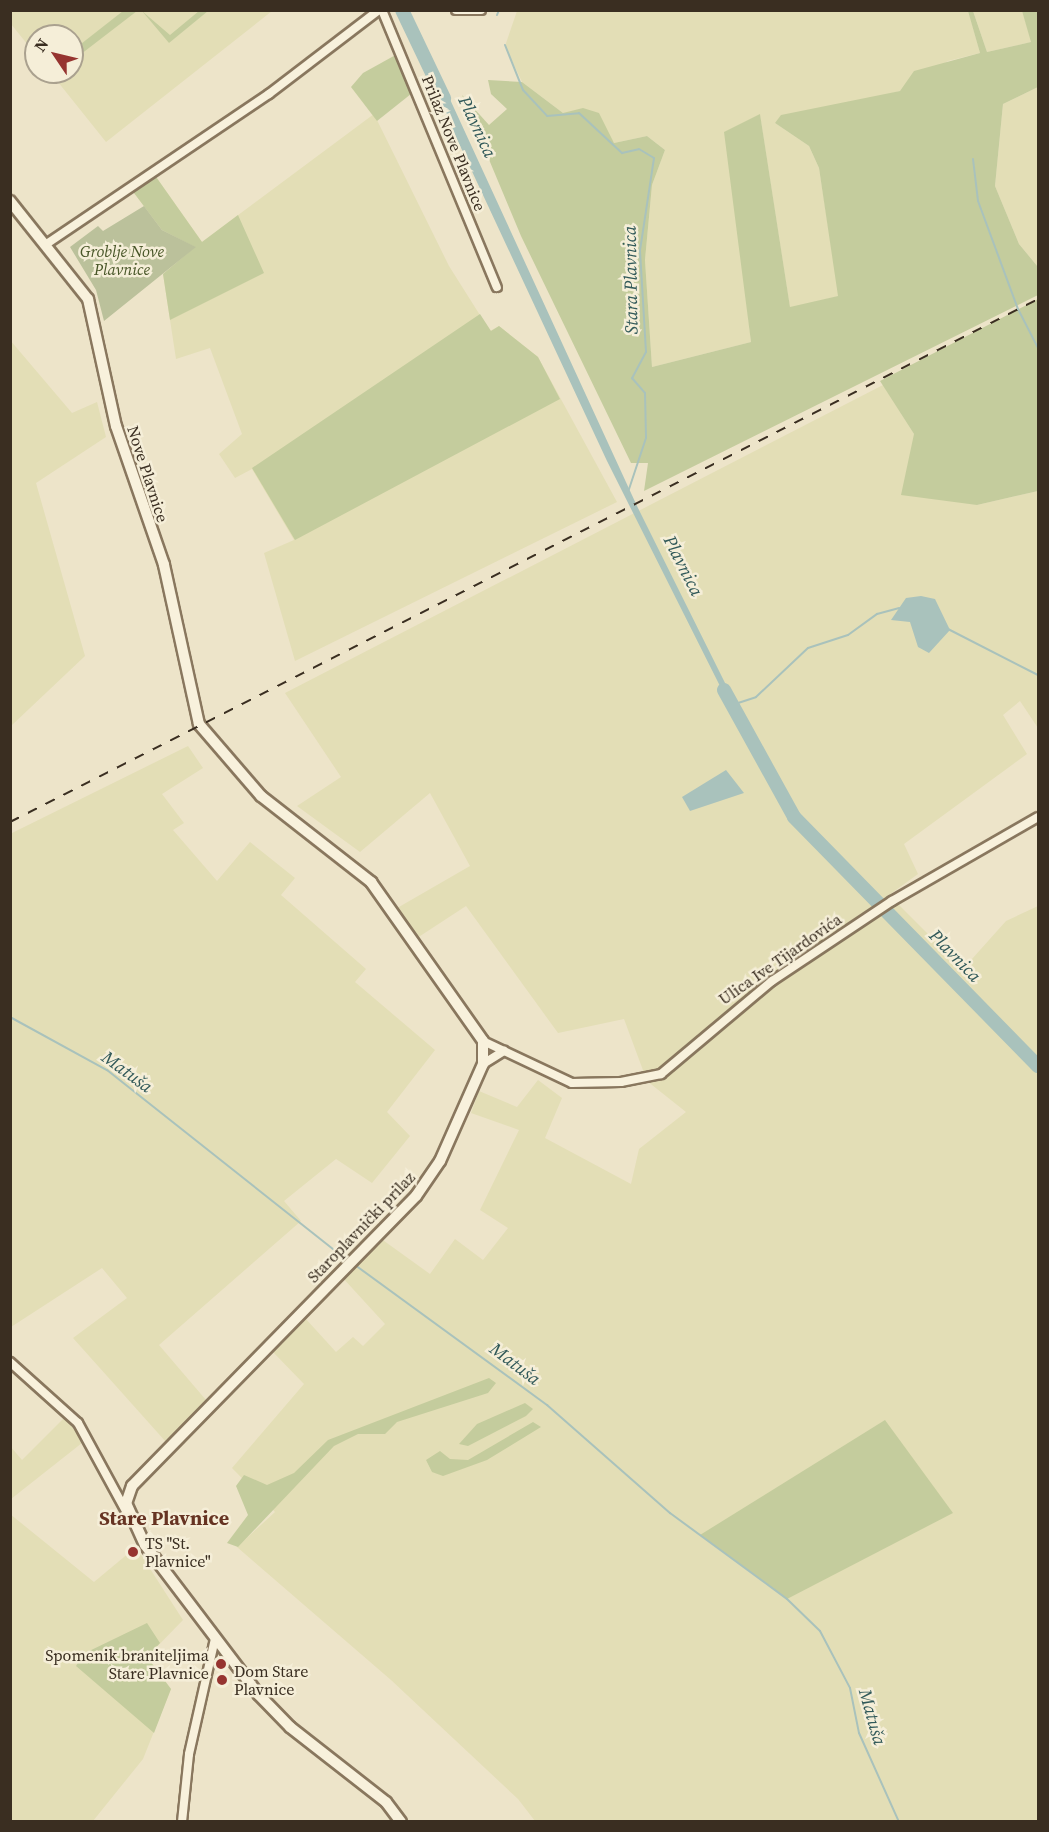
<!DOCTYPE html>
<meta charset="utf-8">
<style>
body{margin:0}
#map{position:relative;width:1049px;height:1832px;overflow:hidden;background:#ede4c9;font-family:"Source Serif 4",serif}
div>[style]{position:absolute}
.farmland>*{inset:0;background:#e3deb6}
.green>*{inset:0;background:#c4cc9d}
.cemetery>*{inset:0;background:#bbc19b}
.water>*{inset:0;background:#a9c2bc}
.stream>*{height:2px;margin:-1px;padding:0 1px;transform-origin:1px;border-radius:1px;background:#a9c2bc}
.river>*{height:14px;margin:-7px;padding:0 7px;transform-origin:7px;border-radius:7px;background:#a9c2bc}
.roads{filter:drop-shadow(2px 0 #89775e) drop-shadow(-2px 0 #89775e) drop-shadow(0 2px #89775e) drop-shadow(0 -2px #89775e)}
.minor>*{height:8px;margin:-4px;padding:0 4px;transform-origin:4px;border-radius:4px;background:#f8f1dc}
.tertiary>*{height:10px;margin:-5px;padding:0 5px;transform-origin:5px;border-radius:5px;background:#f8f1dc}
.rail>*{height:2px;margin-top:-1px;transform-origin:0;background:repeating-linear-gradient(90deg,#3a2e21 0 10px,transparent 0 20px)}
.dots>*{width:16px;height:16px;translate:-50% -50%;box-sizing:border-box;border:3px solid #f5eed8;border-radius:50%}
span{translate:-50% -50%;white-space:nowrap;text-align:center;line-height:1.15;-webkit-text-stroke:5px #f5eed8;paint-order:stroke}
.street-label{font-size:16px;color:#3a2e21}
.park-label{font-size:16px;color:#485628;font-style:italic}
.poi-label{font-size:16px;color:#3a2e21}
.left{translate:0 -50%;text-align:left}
.right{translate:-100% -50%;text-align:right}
.water-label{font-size:18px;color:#315959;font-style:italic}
.quarter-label{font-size:20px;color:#632;font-weight:700}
.frame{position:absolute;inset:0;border:12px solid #3a2e21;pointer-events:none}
.north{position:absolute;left:24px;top:24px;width:60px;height:60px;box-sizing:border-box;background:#f5eed8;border:2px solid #aaa18f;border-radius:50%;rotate:305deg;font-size:16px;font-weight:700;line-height:24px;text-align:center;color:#3a2e21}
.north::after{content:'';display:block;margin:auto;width:21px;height:27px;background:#963430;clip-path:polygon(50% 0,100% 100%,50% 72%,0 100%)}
</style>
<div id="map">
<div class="farmland">
<i style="clip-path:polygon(968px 10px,980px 53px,948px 61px,900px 91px,775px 123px,809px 146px,819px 168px,839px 296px,790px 308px,760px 115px,743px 270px,751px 342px,652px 367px,645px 260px,652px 185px,665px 150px,647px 136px,614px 143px,579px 113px,563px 113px,522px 82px,505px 46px,517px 11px)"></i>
<i style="clip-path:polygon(10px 11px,272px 11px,106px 142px,50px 72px,72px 72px,72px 36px,36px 36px,36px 55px,11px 24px)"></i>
<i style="clip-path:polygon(973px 11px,1022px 11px,1032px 42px,987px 52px)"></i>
<i style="clip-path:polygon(1038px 87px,1038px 267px,1019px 244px,995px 186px,1003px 104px)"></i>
<i style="clip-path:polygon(374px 114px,449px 266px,490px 331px,499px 326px,538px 357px,617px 502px,295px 661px,264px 553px,294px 540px,252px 469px,235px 478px,219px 454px,242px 434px,210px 348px,176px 359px,163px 274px,195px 247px,162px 230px,131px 189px,154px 174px,202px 242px)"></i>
<i style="clip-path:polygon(10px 340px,72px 413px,97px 402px,106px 437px,36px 483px,85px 656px,11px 726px)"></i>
<i style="clip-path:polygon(883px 385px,914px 434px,977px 505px,1038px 491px,1038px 728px,1020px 701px,1003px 715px,1027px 754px,904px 844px,918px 874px,889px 895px,963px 969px,1006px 921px,1038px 906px,1038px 1821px,535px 1821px,518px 1799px,391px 1680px,237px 1547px,275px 1512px,232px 1468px,304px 1384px,272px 1351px,305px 1318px,336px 1352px,353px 1337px,363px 1346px,385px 1324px,342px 1277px,380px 1238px,430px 1274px,455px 1239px,483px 1260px,508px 1228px,480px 1210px,519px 1130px,471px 1113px,479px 1091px,517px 1107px,538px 1080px,562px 1098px,545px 1138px,631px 1184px,639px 1149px,686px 1112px,647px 1081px,624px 1019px,558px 1033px,466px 906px,414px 940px,392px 911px,470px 866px,430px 793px,360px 852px,297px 806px,341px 777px,285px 693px)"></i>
<i style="clip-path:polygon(188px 746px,203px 768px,162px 794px,184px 823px,173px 830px,217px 881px,250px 842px,295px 878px,281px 895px,366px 969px,355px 982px,435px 1050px,387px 1112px,410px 1136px,372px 1183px,336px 1159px,284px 1201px,301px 1221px,159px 1345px,206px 1400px,166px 1442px,73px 1338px,127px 1298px,102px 1268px,11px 1327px,10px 834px)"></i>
<i style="clip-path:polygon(68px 1414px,87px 1439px,11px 1499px,10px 1446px,22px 1460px)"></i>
<i style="clip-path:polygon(10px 1514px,94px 1582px,136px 1547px,183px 1620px,147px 1657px,171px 1689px,143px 1759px,93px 1821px,11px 1821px)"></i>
</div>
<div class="green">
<i style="clip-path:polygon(123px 11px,137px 11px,72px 61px,72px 51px)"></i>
<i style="clip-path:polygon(142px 11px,170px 35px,199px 11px,208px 11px,169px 43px)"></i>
<i style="clip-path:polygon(968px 11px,973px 11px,987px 52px,1031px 42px,1022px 11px,1038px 11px,1038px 87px,1003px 104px,995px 186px,1019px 244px,1038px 267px,1038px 295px,644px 491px,648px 463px,631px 463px,521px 236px,462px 95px,489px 125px,507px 109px,491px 94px,488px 80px,522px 82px,563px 113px,583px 108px,599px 113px,614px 143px,647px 136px,665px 150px,652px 185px,645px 260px,652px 367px,751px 342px,724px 132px,760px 114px,790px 307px,838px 296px,819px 168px,809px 146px,775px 123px,781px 115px,900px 91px,914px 71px,980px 53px)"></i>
<i style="clip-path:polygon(401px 52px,416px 90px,377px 121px,351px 87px,363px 73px)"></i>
<i style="clip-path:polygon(154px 174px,202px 242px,238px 215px,264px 273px,170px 320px,163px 274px,195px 247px,162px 230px,131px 189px)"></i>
<i style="clip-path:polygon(1038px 299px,1038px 491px,977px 505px,901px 495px,914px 434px,880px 381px)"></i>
<i style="clip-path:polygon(480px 314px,491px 331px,499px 326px,538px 357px,560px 399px,295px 540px,252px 468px)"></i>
<i style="clip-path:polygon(489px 1378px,496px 1383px,488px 1393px,397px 1422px,385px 1434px,358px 1434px,334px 1446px,238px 1547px,227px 1543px,248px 1515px,236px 1486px,244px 1475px,267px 1485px,294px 1473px,328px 1440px)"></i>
<i style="clip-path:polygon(525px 1403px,533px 1409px,526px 1416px,468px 1446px,459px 1444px,477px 1424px)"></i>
<i style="clip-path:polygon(885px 1420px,953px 1513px,787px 1599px,700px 1535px)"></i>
<i style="clip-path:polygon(533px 1422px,541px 1427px,487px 1460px,443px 1476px,432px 1472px,426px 1460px,440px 1451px,450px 1459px,468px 1460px)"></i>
<i style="clip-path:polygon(147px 1623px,160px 1643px,147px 1657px,171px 1689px,154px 1733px,76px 1666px,83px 1654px)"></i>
</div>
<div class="cemetery">
<i style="clip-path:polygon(144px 206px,162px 230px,196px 247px,104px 321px,96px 290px,70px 247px,98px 226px,103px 231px)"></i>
</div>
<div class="water">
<i style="clip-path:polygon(436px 81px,448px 95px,637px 506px,735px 703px,730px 706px,607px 461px,435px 92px)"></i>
<i style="clip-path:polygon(921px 596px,935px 599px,950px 630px,929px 653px,918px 647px,910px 622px,891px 620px,906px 598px)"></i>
<i style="clip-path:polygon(726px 770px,744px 793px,690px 811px,682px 797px)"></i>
</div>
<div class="stream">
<i style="left:497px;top:15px;width:5px;rotate:-68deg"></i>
<i style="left:505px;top:45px;width:48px;rotate:68.2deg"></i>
<i style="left:523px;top:90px;width:35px;rotate:47deg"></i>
<i style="left:547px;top:116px;width:32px;rotate:-5deg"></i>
<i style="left:579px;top:113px;width:59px;rotate:42.9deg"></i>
<i style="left:622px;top:153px;width:17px;rotate:-13deg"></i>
<i style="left:639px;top:149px;width:17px;rotate:31deg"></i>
<i style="left:654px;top:158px;width:94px;rotate:98.6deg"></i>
<i style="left:640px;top:251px;width:101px;rotate:86.6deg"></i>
<i style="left:646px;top:352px;width:30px;rotate:118deg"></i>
<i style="left:632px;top:378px;width:20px;rotate:49deg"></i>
<i style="left:645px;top:393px;width:45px;rotate:88.7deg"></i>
<i style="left:646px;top:438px;width:54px;rotate:108.4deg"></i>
<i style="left:973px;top:159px;width:42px;rotate:83.2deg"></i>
<i style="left:978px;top:201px;width:115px;rotate:69.7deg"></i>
<i style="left:1018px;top:309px;width:44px;rotate:62.9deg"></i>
<i style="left:948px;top:629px;width:101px;rotate:27.1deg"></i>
<i style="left:732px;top:705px;width:25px;rotate:-18deg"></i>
<i style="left:756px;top:697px;width:71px;rotate:-43.3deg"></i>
<i style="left:808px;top:648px;width:42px;rotate:-18deg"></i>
<i style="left:848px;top:635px;width:36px;rotate:-36deg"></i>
<i style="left:877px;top:614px;width:23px;rotate:-15deg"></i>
<i style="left:10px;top:1017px;width:111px;rotate:28.7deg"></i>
<i style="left:107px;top:1070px;width:308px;rotate:38.4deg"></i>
<i style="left:355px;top:1265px;width:238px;rotate:36.1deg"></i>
<i style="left:547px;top:1405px;width:164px;rotate:41.3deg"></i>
<i style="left:670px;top:1513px;width:145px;rotate:36.3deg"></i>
<i style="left:787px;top:1599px;width:46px;rotate:44.1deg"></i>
<i style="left:820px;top:1631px;width:64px;rotate:62.2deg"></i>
<i style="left:850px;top:1688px;width:46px;rotate:78.7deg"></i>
<i style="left:859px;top:1733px;width:98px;rotate:65.8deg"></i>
</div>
<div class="river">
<i style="left:402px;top:10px;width:98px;rotate:64.5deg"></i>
<i style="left:724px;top:690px;width:145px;rotate:61.1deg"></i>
<i style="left:794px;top:817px;width:349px;rotate:45.6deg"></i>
</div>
<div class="roads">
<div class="minor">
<i style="left:382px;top:10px;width:300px;rotate:67.5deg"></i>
<i style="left:456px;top:10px;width:25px"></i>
<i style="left:45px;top:245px;width:270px;rotate:-34deg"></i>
<i style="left:269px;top:94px;width:138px;rotate:-37.4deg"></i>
<i style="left:483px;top:1041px;width:98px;rotate:25.3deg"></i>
<i style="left:572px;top:1083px;width:49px;rotate:-1.2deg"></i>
<i style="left:621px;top:1082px;width:41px;rotate:-11.3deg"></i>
<i style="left:661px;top:1074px;width:145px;rotate:-40deg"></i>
<i style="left:772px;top:981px;width:144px;rotate:-33.7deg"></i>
<i style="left:892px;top:901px;width:168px;rotate:-29.9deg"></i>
<i style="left:483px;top:1064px;width:25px;rotate:-32deg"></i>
<i style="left:10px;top:1362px;width:91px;rotate:41.9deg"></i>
<i style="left:78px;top:1423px;width:100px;rotate:61.4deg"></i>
<i style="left:182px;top:1822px;width:68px;rotate:-84.1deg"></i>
<i style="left:189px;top:1754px;width:118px;rotate:-77.3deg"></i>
</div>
<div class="tertiary">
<i style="left:10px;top:201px;width:125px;rotate:51.5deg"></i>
<i style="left:88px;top:299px;width:130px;rotate:77.6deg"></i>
<i style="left:116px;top:426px;width:147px;rotate:70.9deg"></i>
<i style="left:164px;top:565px;width:163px;rotate:77.6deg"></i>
<i style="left:199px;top:724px;width:95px;rotate:49.3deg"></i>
<i style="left:261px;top:796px;width:140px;rotate:38deg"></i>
<i style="left:371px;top:882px;width:194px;rotate:54.8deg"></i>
<i style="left:483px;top:1041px;width:23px;rotate:90deg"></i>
<i style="left:483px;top:1064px;width:106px;rotate:113.9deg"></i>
<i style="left:440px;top:1161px;width:42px;rotate:124.4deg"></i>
<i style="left:416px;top:1196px;width:406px;rotate:134.4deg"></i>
<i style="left:132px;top:1486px;width:18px;rotate:109deg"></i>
<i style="left:126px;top:1503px;width:46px;rotate:65.7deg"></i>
<i style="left:145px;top:1545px;width:188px;rotate:52.8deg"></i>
<i style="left:259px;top:1695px;width:45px;rotate:45.9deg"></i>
<i style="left:290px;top:1727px;width:122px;rotate:38deg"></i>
<i style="left:386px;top:1802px;width:25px;rotate:53deg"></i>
</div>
</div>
<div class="rail">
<i style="left:10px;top:822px;width:1153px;rotate:-26.96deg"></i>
</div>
<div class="dots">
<i style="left:133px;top:1552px;background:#963430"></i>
<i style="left:221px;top:1664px;background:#963430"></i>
<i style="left:222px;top:1680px;background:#963430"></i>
</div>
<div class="street-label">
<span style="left:454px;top:143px;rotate:68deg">Prilaz Nove Plavnice</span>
<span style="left:148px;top:474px;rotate:72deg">Nove Plavnice</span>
<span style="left:780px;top:959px;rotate:-35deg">Ulica Ive Tijardovića</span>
<span style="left:361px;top:1227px;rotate:-46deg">Staroplavnički prilaz</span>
</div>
<div class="park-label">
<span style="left:122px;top:260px">Groblje Nove<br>Plavnice</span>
</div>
<div class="poi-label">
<span class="left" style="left:145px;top:1552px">TS "St.<br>Plavnice"</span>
<span class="right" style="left:209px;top:1664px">Spomenik braniteljima<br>Stare Plavnice</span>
<span class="left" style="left:234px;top:1680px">Dom Stare<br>Plavnice</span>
</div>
<div class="water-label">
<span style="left:477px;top:127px;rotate:65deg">Plavnica</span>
<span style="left:631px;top:280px;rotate:-91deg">Stara Plavnica</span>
<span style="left:683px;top:566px;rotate:63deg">Plavnica</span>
<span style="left:955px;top:956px;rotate:46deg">Plavnica</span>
<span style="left:127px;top:1072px;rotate:36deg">Matuša</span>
<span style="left:515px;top:1364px;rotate:37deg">Matuša</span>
<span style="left:872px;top:1717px;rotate:74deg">Matuša</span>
</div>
<div class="quarter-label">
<span style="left:164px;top:1518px">Stare Plavnice</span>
</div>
<div class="frame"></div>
<div class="north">N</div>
</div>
